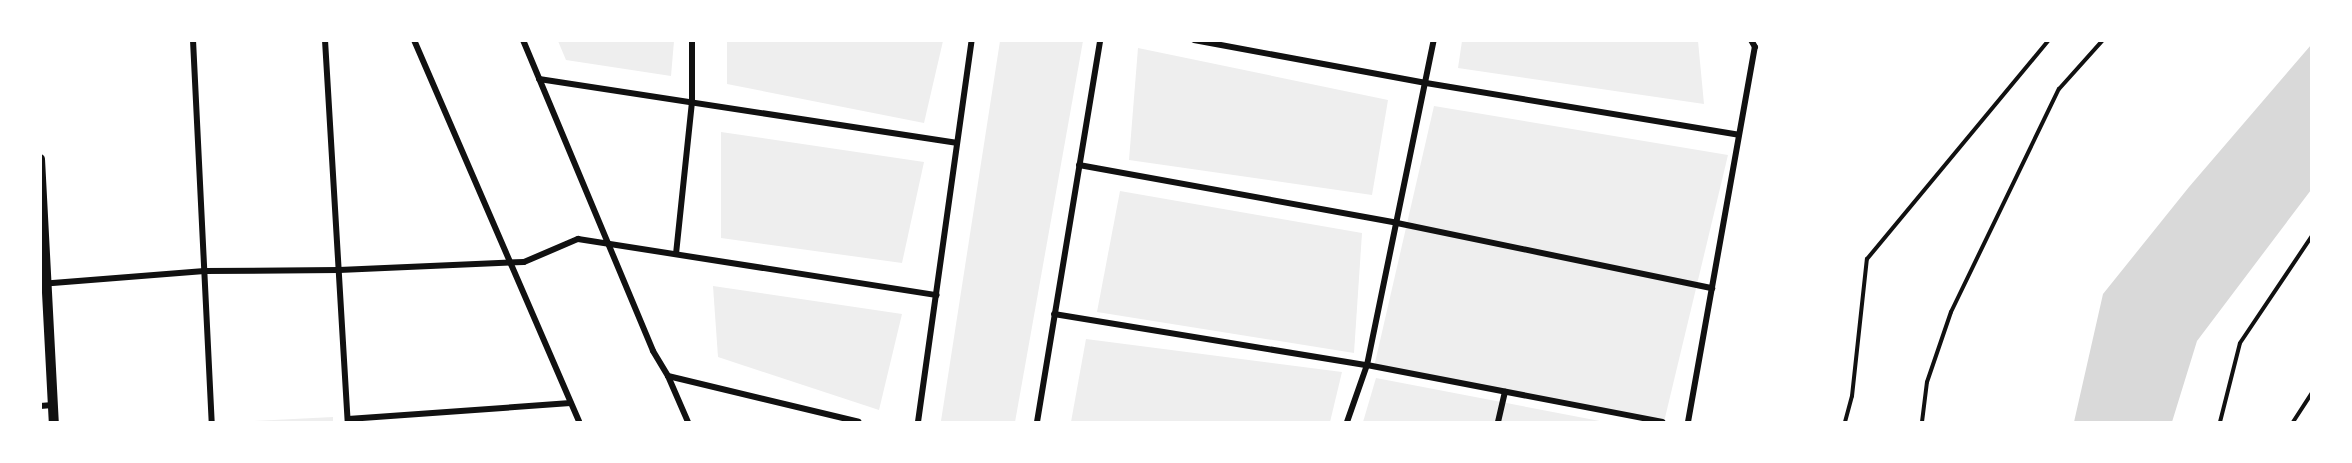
<!DOCTYPE html>
<style>
body{margin:0}
#map{position:relative;width:2352px;height:463px;overflow:hidden;background:#fff;font-family:"Source Sans 3",sans-serif}
div>[style]{position:absolute}
.green>*{inset:0;background:#eee}
.water>*{inset:0;background:#d9d9d9}
.path>*{height:4px;margin:-2px;padding:0 2px;transform-origin:2px;border-radius:2px;background:#111}
.minor>*{height:6px;margin:-3px;padding:0 3px;transform-origin:3px;border-radius:3px;background:#111}
.tertiary>*{height:10px;margin:-5px;padding:0 5px;transform-origin:5px;border-radius:5px;background:#111}
span{translate:-50% -50%;white-space:nowrap;text-align:center;line-height:1.15;-webkit-text-stroke:6px #fff;paint-order:stroke}
.frame{position:absolute;inset:0;border:42px solid #fff;pointer-events:none}
</style>
<div id="map">
<div class="green">
<i style="clip-path:polygon(558px 41px,674px 41px,671px 76px,566px 60px)"></i>
<i style="clip-path:polygon(727px 41px,727px 40px,943px 41px,924px 123px,727px 84px)"></i>
<i style="clip-path:polygon(1000px 41px,1083px 41px,1015px 422px,947px 422px,941px 421px)"></i>
<i style="clip-path:polygon(1462px 41px,1698px 41px,1704px 104px,1458px 68px)"></i>
<i style="clip-path:polygon(1138px 48px,1388px 100px,1372px 195px,1129px 160px)"></i>
<i style="clip-path:polygon(1434px 106px,1728px 155px,1664px 422px,1374px 367px)"></i>
<i style="clip-path:polygon(721px 132px,924px 162px,902px 263px,721px 238px)"></i>
<i style="clip-path:polygon(1120px 191px,1362px 233px,1354px 353px,1097px 312px)"></i>
<i style="clip-path:polygon(713px 286px,902px 314px,879px 410px,718px 357px)"></i>
<i style="clip-path:polygon(1086px 339px,1342px 372px,1330px 422px,1071px 422px)"></i>
<i style="clip-path:polygon(1376px 378px,1605px 422px,1363px 422px)"></i>
<i style="clip-path:polygon(333px 417px,333px 422px,237px 422px)"></i>
</div>
<div class="water">
<i style="clip-path:polygon(2311px 45px,2311px 190px,2197px 341px,2172px 422px,2074px 422px,2103px 294px,2189px 187px)"></i>
</div>
<div class="path">
<i style="left:1845px;top:422px;width:27px;rotate:-75deg"></i>
<i style="left:1852px;top:396px;width:138px;rotate:-83.8deg"></i>
<i style="left:1867px;top:259px;width:285px;rotate:-50.3deg"></i>
<i style="left:1922px;top:422px;width:40px;rotate:-82.9deg"></i>
<i style="left:1927px;top:382px;width:74px;rotate:-71.1deg"></i>
<i style="left:1951px;top:312px;width:248px;rotate:-64.2deg"></i>
<i style="left:2059px;top:89px;width:66px;rotate:-48.1deg"></i>
<i style="left:2220px;top:422px;width:81px;rotate:-75.8deg"></i>
<i style="left:2240px;top:343px;width:129px;rotate:-56.1deg"></i>
<i style="left:2293px;top:422px;width:35px;rotate:-57deg"></i>
</div>
<div class="minor">
<i style="left:193px;top:40px;width:382px;rotate:87.2deg"></i>
<i style="left:325px;top:40px;width:383px;rotate:86.6deg"></i>
<i style="left:414px;top:40px;width:416px;rotate:66.6deg"></i>
<i style="left:523px;top:40px;width:337px;rotate:67.3deg"></i>
<i style="left:653px;top:351px;width:29px;rotate:59deg"></i>
<i style="left:668px;top:376px;width:50px;rotate:66.5deg"></i>
<i style="left:1194px;top:40px;width:236px;rotate:10.5deg"></i>
<i style="left:1426px;top:83px;width:317px;rotate:9.4deg"></i>
<i style="left:539px;top:79px;width:422px;rotate:8.7deg"></i>
<i style="left:1079px;top:165px;width:323px;rotate:10.3deg"></i>
<i style="left:1397px;top:223px;width:322px;rotate:11.7deg"></i>
<i style="left:676px;top:254px;width:153px;rotate:-84deg"></i>
<i style="left:692px;top:102px;width:62px;rotate:-90deg"></i>
<i style="left:40px;top:284px;width:165px;rotate:-4.5deg"></i>
<i style="left:204px;top:271px;width:135px;rotate:-0.4deg"></i>
<i style="left:339px;top:270px;width:185px;rotate:-2.5deg"></i>
<i style="left:524px;top:262px;width:59px;rotate:-23.1deg"></i>
<i style="left:578px;top:239px;width:363px;rotate:8.9deg"></i>
<i style="left:1054px;top:314px;width:317px;rotate:9.3deg"></i>
<i style="left:1367px;top:365px;width:301px;rotate:10.9deg"></i>
<i style="left:668px;top:376px;width:196px;rotate:13.5deg"></i>
<i style="left:40px;top:406px;width:13px;rotate:-4deg"></i>
<i style="left:348px;top:419px;width:223px;rotate:-4.1deg"></i>
<i style="left:918px;top:422px;width:386px;rotate:-82deg"></i>
<i style="left:1037px;top:422px;width:387px;rotate:-80.6deg"></i>
<i style="left:1347px;top:422px;width:60px;rotate:-70.7deg"></i>
<i style="left:1367px;top:365px;width:332px;rotate:-78.4deg"></i>
<i style="left:1498px;top:422px;width:31px;rotate:-77deg"></i>
<i style="left:1688px;top:422px;width:381px;rotate:-79.9deg"></i>
<i style="left:1755px;top:47px;width:8px;rotate:-120deg"></i>
</div>
<div class="tertiary">
<i style="left:40px;top:159px;width:263px;rotate:87deg"></i>
</div>
<div class="frame"></div>
</div>
